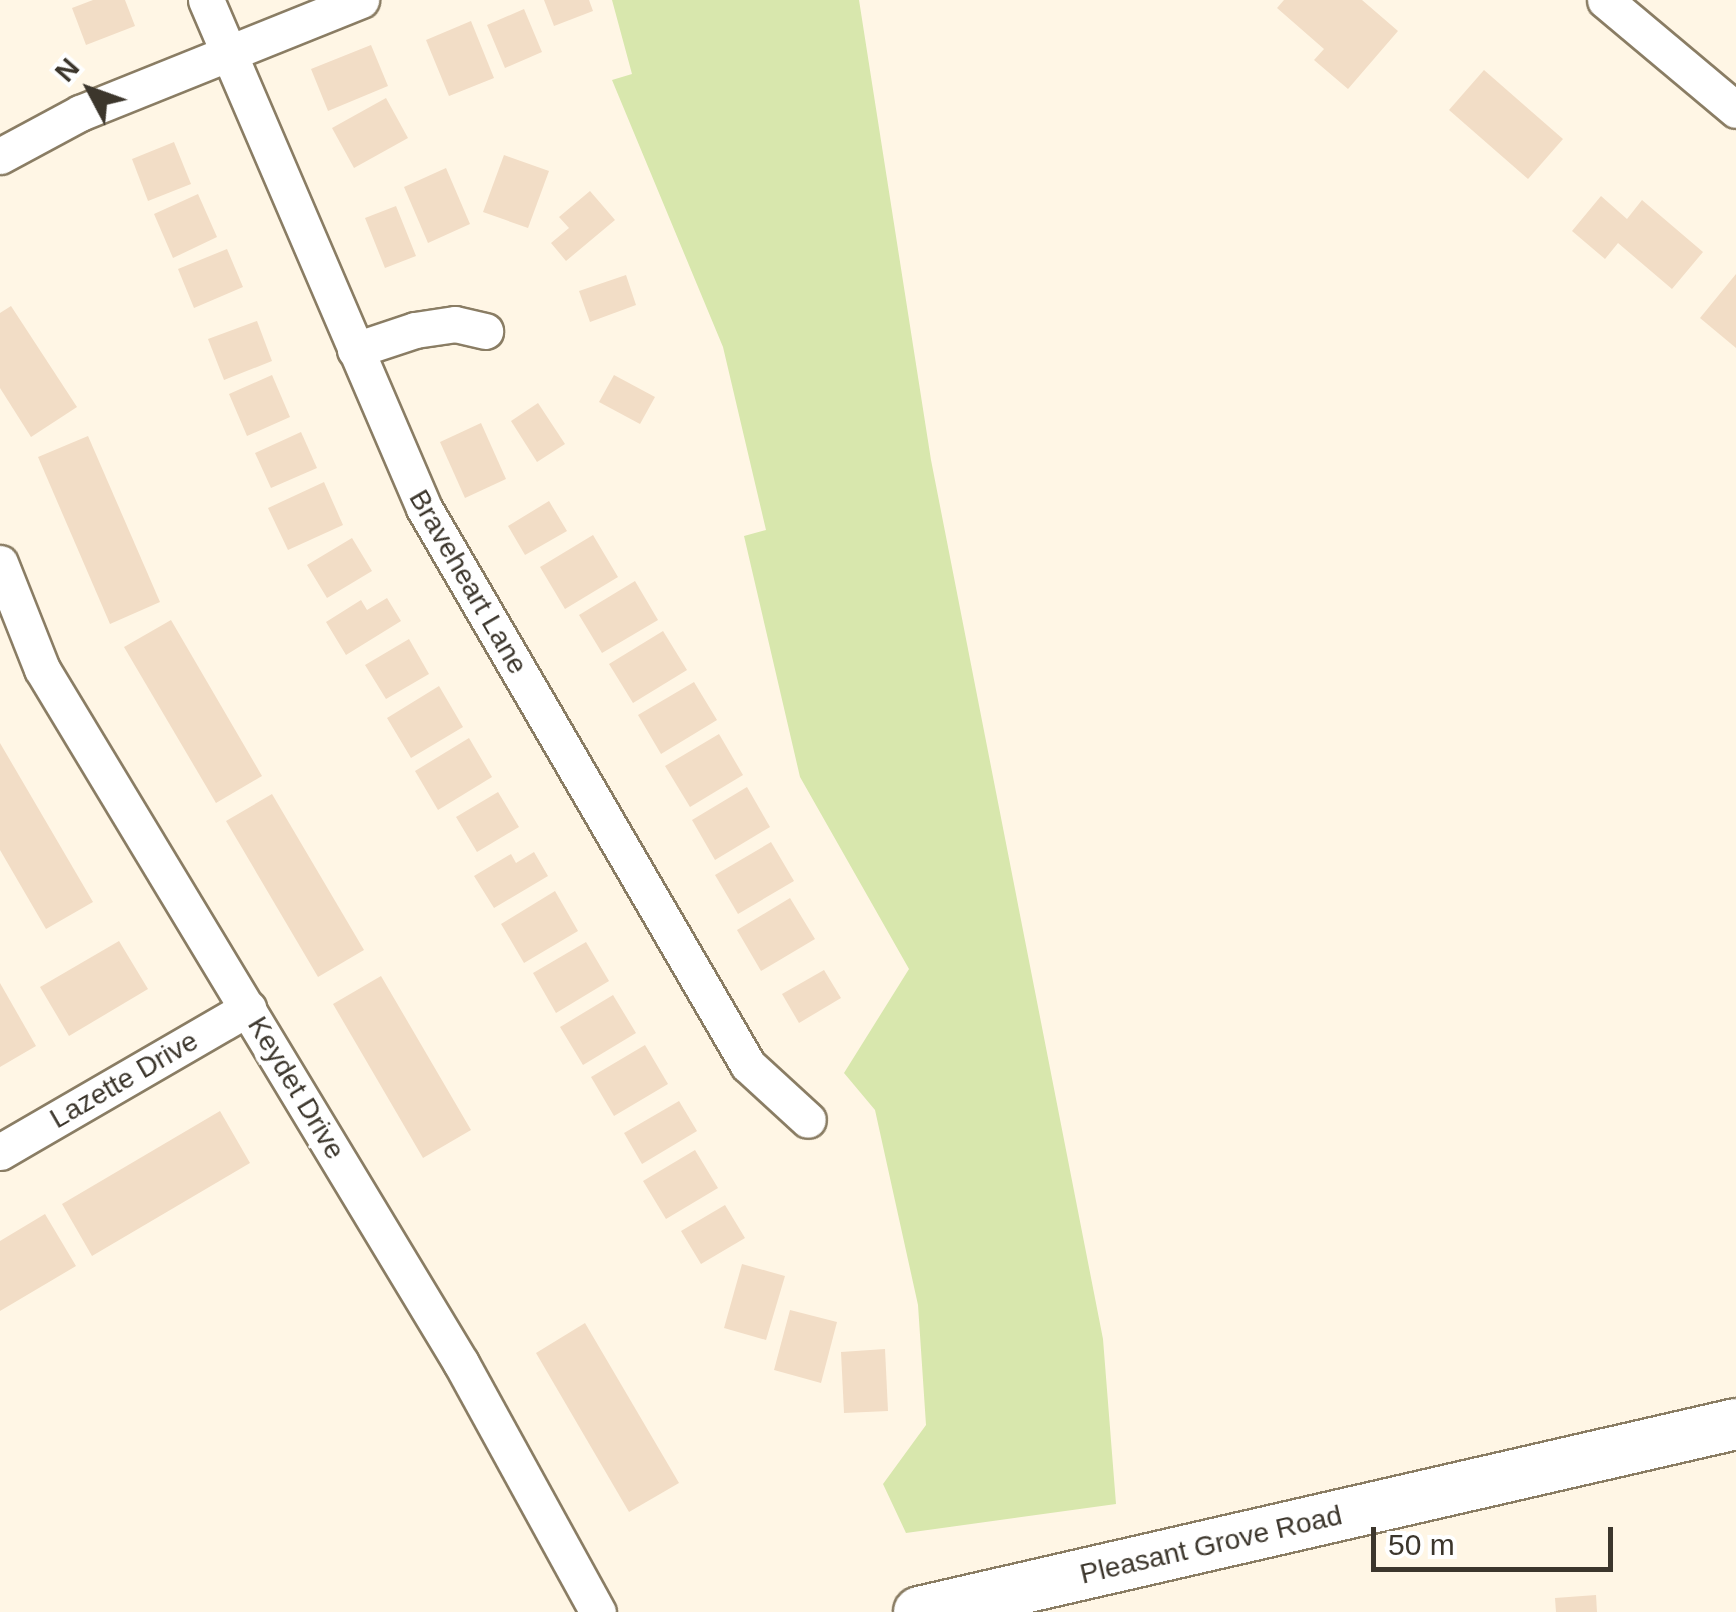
<!DOCTYPE html>
<style>
body{margin:0}
#map{position:relative;width:1736px;height:1612px;overflow:hidden;background:#fff6e5;font-family:Helvetica,sans-serif}
div>[style]{position:absolute}
.green>*{inset:0;background:#d8e7ad}
.building>*{inset:0;background:#f2ddc6}
.roads{filter:drop-shadow(2px 0 #8a7d64) drop-shadow(-2px 0 #8a7d64) drop-shadow(0 2px #8a7d64) drop-shadow(0 -2px #8a7d64)}
.street>*{height:35px;margin:-17.5px;padding:0 17.5px;transform-origin:17.5px;border-radius:17.5px;background:#fff}
.secondary>*{height:50px;margin:-25px;padding:0 25px;transform-origin:25px;border-radius:25px;background:#fff}
span{translate:-50% -50%;white-space:nowrap;text-align:center;line-height:1.15;-webkit-text-stroke:9px #fff;paint-order:stroke}
.street-label{font-size:28px;color:#3c362c}
.north{position:absolute;left:40px;top:40px;width:100px;height:100px;-webkit-text-stroke:8px #fff;paint-order:stroke;rotate:311deg;font-size:28px;font-weight:700;line-height:40px;text-align:center;color:#3c362c}
.north::after{content:'';display:block;margin:auto;width:35px;height:45px;background:#3c362c;clip-path:polygon(50% 0,100% 100%,50% 72%,0 100%)}
.scale{position:absolute;left:1371px;top:1527px;width:242px;height:45px;box-sizing:border-box;border:5px solid #3c362c;border-top:0;padding-left:12px;font-size:30px;line-height:35px;white-space:nowrap;color:#3c362c;-webkit-text-stroke:8px #fff;paint-order:stroke}
</style>
<div id="map">
<div class="green">
<i style="clip-path:polygon(612px 0,859px 0,931px 460px,1103px 1339px,1116px 1504px,906px 1533px,883px 1484px,926px 1425px,918px 1305px,875px 1110px,844px 1073px,909px 969px,800px 777px,744px 536px,766px 530px,723px 347px,612px 80px,632px 74px)"></i>
</div>
<div class="building">
<i style="clip-path:polygon(93px 0,125px 0,135px 26px,86px 45px,72px 8px)"></i>
<i style="clip-path:polygon(544px 0,589px 0,593px 11px,554px 26px)"></i>
<i style="clip-path:polygon(1284px 0,1362px 0,1398px 31px,1348px 89px,1314px 60px,1324px 49px,1277px 8px)"></i>
<i style="clip-path:polygon(524px 9px,542px 52px,505px 68px,487px 25px)"></i>
<i style="clip-path:polygon(471px 21px,494px 78px,449px 96px,426px 40px)"></i>
<i style="clip-path:polygon(371px 45px,388px 86px,328px 111px,311px 69px)"></i>
<i style="clip-path:polygon(1484px 70px,1563px 139px,1528px 179px,1449px 110px)"></i>
<i style="clip-path:polygon(386px 98px,408px 138px,354px 168px,332px 128px)"></i>
<i style="clip-path:polygon(174px 142px,191px 184px,148px 201px,132px 159px)"></i>
<i style="clip-path:polygon(504px 155px,549px 171px,528px 228px,483px 212px)"></i>
<i style="clip-path:polygon(446px 168px,470px 224px,428px 243px,404px 187px)"></i>
<i style="clip-path:polygon(590px 191px,615px 220px,566px 261px,551px 243px,569px 228px,559px 217px)"></i>
<i style="clip-path:polygon(198px 194px,217px 237px,173px 258px,154px 214px)"></i>
<i style="clip-path:polygon(1601px 196px,1627px 219px,1642px 200px,1703px 252px,1672px 289px,1618px 243px,1605px 259px,1572px 231px)"></i>
<i style="clip-path:polygon(396px 206px,416px 256px,385px 268px,365px 218px)"></i>
<i style="clip-path:polygon(227px 249px,243px 287px,194px 308px,178px 269px)"></i>
<i style="clip-path:polygon(1736px 274px,1736px 348px,1700px 318px)"></i>
<i style="clip-path:polygon(626px 275px,636px 305px,590px 322px,579px 291px)"></i>
<i style="clip-path:polygon(11px 306px,77px 407px,31px 437px,0 388px,0 313px)"></i>
<i style="clip-path:polygon(257px 321px,272px 361px,224px 380px,208px 339px)"></i>
<i style="clip-path:polygon(272px 375px,290px 417px,247px 436px,229px 394px)"></i>
<i style="clip-path:polygon(614px 375px,655px 397px,640px 424px,599px 402px)"></i>
<i style="clip-path:polygon(538px 403px,565px 444px,537px 462px,511px 421px)"></i>
<i style="clip-path:polygon(481px 423px,506px 479px,465px 498px,440px 442px)"></i>
<i style="clip-path:polygon(301px 432px,317px 468px,271px 488px,255px 453px)"></i>
<i style="clip-path:polygon(88px 436px,160px 602px,110px 624px,38px 457px)"></i>
<i style="clip-path:polygon(324px 482px,343px 525px,288px 550px,268px 508px)"></i>
<i style="clip-path:polygon(549px 501px,567px 531px,525px 555px,508px 526px)"></i>
<i style="clip-path:polygon(593px 535px,618px 577px,565px 609px,540px 567px)"></i>
<i style="clip-path:polygon(352px 538px,372px 571px,327px 598px,307px 565px)"></i>
<i style="clip-path:polygon(635px 581px,658px 620px,602px 653px,579px 615px)"></i>
<i style="clip-path:polygon(387px 598px,401px 621px,346px 655px,326px 622px,361px 600px,367px 610px)"></i>
<i style="clip-path:polygon(171px 620px,262px 776px,216px 803px,124px 647px)"></i>
<i style="clip-path:polygon(663px 631px,687px 670px,633px 703px,609px 664px)"></i>
<i style="clip-path:polygon(409px 639px,429px 674px,386px 699px,365px 665px)"></i>
<i style="clip-path:polygon(694px 682px,717px 720px,661px 754px,638px 715px)"></i>
<i style="clip-path:polygon(439px 686px,463px 727px,411px 758px,387px 718px)"></i>
<i style="clip-path:polygon(719px 734px,743px 775px,690px 807px,665px 766px)"></i>
<i style="clip-path:polygon(469px 738px,492px 777px,438px 810px,415px 771px)"></i>
<i style="clip-path:polygon(0 743px,93px 902px,46px 929px,0 850px)"></i>
<i style="clip-path:polygon(747px 787px,770px 827px,715px 860px,692px 820px)"></i>
<i style="clip-path:polygon(498px 792px,519px 827px,477px 852px,456px 817px)"></i>
<i style="clip-path:polygon(272px 794px,364px 950px,318px 977px,226px 821px)"></i>
<i style="clip-path:polygon(771px 842px,794px 881px,738px 914px,715px 875px)"></i>
<i style="clip-path:polygon(534px 852px,548px 876px,494px 908px,474px 876px,511px 854px,516px 863px)"></i>
<i style="clip-path:polygon(555px 891px,578px 931px,524px 963px,501px 924px)"></i>
<i style="clip-path:polygon(790px 898px,815px 939px,761px 971px,737px 930px)"></i>
<i style="clip-path:polygon(119px 941px,148px 989px,69px 1036px,40px 987px)"></i>
<i style="clip-path:polygon(586px 942px,609px 981px,556px 1013px,533px 973px)"></i>
<i style="clip-path:polygon(824px 970px,841px 998px,799px 1023px,782px 994px)"></i>
<i style="clip-path:polygon(381px 976px,471px 1130px,423px 1158px,333px 1004px)"></i>
<i style="clip-path:polygon(0 983px,36px 1046px,0 1067px)"></i>
<i style="clip-path:polygon(613px 995px,636px 1033px,583px 1065px,560px 1027px)"></i>
<i style="clip-path:polygon(645px 1045px,668px 1084px,614px 1116px,591px 1077px)"></i>
<i style="clip-path:polygon(679px 1101px,697px 1131px,642px 1164px,624px 1133px)"></i>
<i style="clip-path:polygon(220px 1111px,250px 1163px,92px 1256px,62px 1204px)"></i>
<i style="clip-path:polygon(695px 1150px,718px 1188px,666px 1219px,643px 1181px)"></i>
<i style="clip-path:polygon(725px 1205px,745px 1238px,701px 1264px,681px 1231px)"></i>
<i style="clip-path:polygon(45px 1214px,76px 1266px,0 1311px,0 1241px)"></i>
<i style="clip-path:polygon(742px 1264px,785px 1276px,766px 1340px,724px 1328px)"></i>
<i style="clip-path:polygon(790px 1310px,837px 1322px,821px 1383px,774px 1370px)"></i>
<i style="clip-path:polygon(585px 1323px,679px 1483px,629px 1512px,536px 1353px)"></i>
<i style="clip-path:polygon(885px 1349px,888px 1411px,844px 1413px,841px 1352px)"></i>
<i style="clip-path:polygon(1596px 1595px,1597px 1612px,1556px 1612px,1555px 1598px)"></i>
</div>
<div class="roads">
<div class="street">
<i style="left:206px;top:0;width:553px;rotate:66.77deg"></i>
<i style="left:424px;top:508px;width:644px;rotate:59.81deg"></i>
<i style="left:748px;top:1065px;width:81px;rotate:42.5deg"></i>
<i style="left:1605px;top:0;width:171px;rotate:40deg"></i>
<i style="left:0;top:156px;width:91px;rotate:-28.3deg"></i>
<i style="left:80px;top:113px;width:303px;rotate:-21.9deg"></i>
<i style="left:355px;top:350px;width:63px;rotate:-18.4deg"></i>
<i style="left:415px;top:330px;width:40px;rotate:-8.5deg"></i>
<i style="left:455px;top:324px;width:31px;rotate:13deg"></i>
<i style="left:0;top:563px;width:114px;rotate:68.4deg"></i>
<i style="left:42px;top:669px;width:811px;rotate:58.88deg"></i>
<i style="left:461px;top:1363px;width:284px;rotate:61.2deg"></i>
<i style="left:0;top:1152px;width:287px;rotate:-30.1deg"></i>
</div>
<div class="secondary">
<i style="left:919px;top:1612px;width:838px;rotate:-12.96deg"></i>
</div>
</div>
<div class="street-label">
<span style="left:468px;top:582px;rotate:60deg">Braveheart Lane</span>
<span style="left:124px;top:1080px;rotate:-30deg">Lazette Drive</span>
<span style="left:296px;top:1088px;rotate:59deg">Keydet Drive</span>
<span style="left:1211px;top:1545px;rotate:-13deg">Pleasant Grove Road</span>
</div>
<div class="north">N</div>
<div class="scale">50 m</div>
</div>
